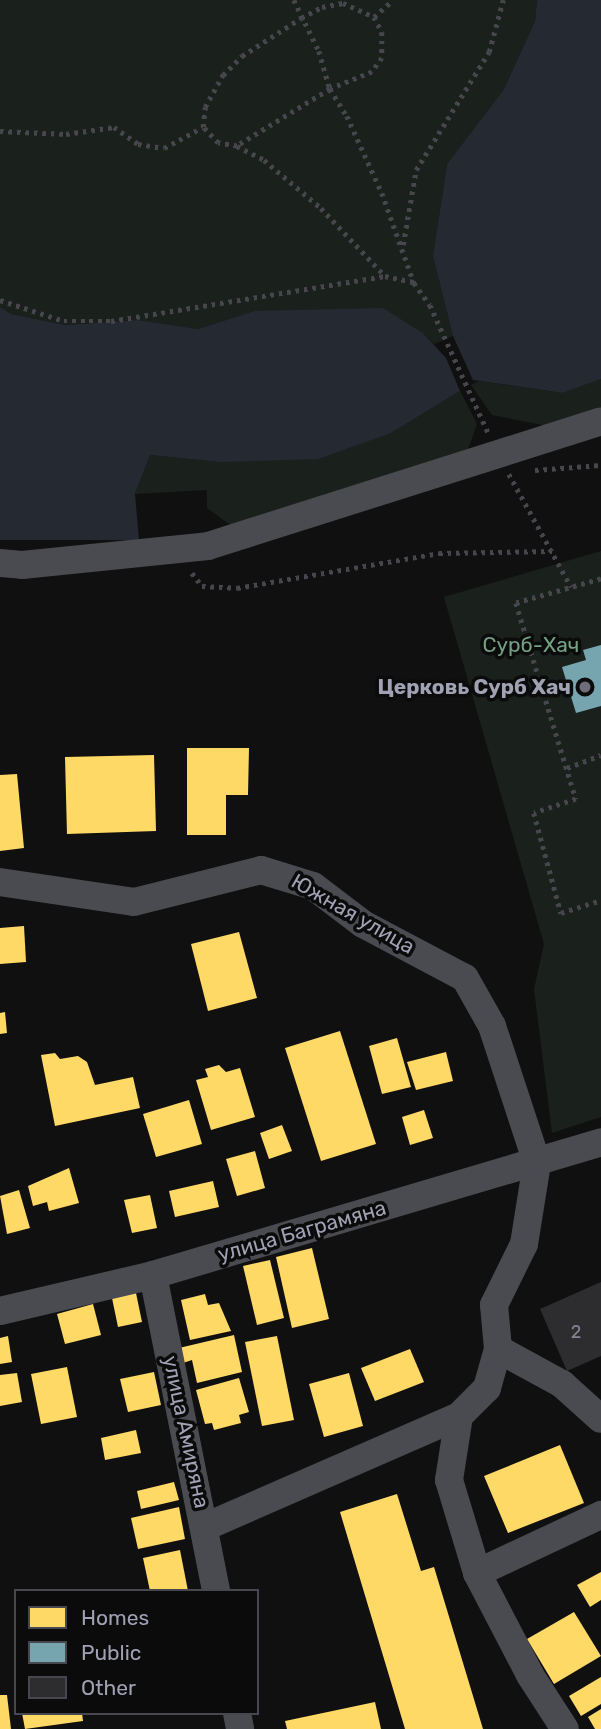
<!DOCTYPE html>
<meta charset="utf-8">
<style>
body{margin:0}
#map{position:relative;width:601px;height:1729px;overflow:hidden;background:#101011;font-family:Rubik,sans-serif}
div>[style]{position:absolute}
.green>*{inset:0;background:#1a211c}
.water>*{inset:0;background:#242932}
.homes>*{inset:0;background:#ffd966}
.public>*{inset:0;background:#76a5af}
.building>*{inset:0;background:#2d2d2f}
.path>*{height:4.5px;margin-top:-2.25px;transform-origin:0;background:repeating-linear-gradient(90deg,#46464c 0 3.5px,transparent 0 8.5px)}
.minor>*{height:28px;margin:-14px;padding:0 14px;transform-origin:14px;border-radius:14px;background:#4a4b51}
.dots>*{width:19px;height:19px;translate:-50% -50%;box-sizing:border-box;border:4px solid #0b0b0c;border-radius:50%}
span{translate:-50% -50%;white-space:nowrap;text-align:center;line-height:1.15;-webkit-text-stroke:7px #0b0b0c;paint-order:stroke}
.number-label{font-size:18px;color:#838492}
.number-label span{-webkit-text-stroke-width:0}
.park-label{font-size:21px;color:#75a083}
.poi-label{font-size:21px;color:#a0a1b3;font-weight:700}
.right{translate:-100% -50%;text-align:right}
.street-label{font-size:21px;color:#a0a1b3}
.legend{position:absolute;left:14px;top:1589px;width:245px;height:126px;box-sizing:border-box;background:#0b0b0c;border:2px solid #47474f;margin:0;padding:9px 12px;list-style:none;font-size:21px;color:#a0a1b3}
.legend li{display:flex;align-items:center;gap:14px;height:35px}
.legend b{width:35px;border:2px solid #47474f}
</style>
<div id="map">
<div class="green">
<i style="clip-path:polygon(0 0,537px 0,535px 21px,504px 89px,447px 164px,433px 256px,453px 336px,434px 344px,424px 334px,311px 313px,254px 311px,198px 329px,138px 320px,65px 325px,11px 314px,0 307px)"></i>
<i style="clip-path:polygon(601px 379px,601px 411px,552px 427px,492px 415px,471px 385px,479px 381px,563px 393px)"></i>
<i style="clip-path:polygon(460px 391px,477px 424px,466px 455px,236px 529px,207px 508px,207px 490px,135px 494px,150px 455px,219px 462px,391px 433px)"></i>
<i style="clip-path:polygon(601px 551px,601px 1117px,552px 1133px,534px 989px,544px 944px,444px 597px)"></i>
</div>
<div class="water">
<i style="clip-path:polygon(537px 0,601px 0,601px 379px,563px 393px,473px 380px,453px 336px,433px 256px,447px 164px,504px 89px,535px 21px)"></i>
<i style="clip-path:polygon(0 307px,11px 314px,65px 325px,138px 320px,198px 329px,254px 311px,383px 308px,424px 334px,446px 358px,460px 391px,391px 433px,318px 459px,219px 462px,150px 455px,135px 494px,139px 540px,0 540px)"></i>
</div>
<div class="homes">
<i style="clip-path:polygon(187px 748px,249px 748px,248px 795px,226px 795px,226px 835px,187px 835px)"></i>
<i style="clip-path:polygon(154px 755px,156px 831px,67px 834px,65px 757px)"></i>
<i style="clip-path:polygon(17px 774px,24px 848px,0 851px,0 775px)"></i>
<i style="clip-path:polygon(24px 926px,26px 962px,0 964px,0 928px)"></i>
<i style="clip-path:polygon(239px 932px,257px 998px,208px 1011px,191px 944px)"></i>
<i style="clip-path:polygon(5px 1012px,7px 1033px,0 1034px,0 1013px)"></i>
<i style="clip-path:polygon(340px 1031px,376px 1144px,321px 1161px,285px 1048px)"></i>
<i style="clip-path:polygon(397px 1038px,411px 1087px,382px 1094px,369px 1046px)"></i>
<i style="clip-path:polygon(446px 1052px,453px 1081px,416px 1090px,407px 1062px)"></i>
<i style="clip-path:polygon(55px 1053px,60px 1059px,78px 1056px,87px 1062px,95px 1085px,133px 1077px,140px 1108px,55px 1126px,41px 1055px)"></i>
<i style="clip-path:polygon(219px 1065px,226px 1072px,240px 1068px,255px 1117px,211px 1130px,196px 1080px,208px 1077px,205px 1069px)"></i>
<i style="clip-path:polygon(189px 1100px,202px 1144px,156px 1157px,143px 1114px)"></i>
<i style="clip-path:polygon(424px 1110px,433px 1138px,410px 1145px,402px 1117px)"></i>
<i style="clip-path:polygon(282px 1125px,292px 1151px,269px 1159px,260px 1133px)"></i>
<i style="clip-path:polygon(255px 1151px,265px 1188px,237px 1196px,226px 1159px)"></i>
<i style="clip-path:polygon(69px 1168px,79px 1203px,49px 1211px,47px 1202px,33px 1206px,28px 1186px)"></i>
<i style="clip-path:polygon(213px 1181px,219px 1207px,175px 1217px,169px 1191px)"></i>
<i style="clip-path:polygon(19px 1190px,30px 1228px,7px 1234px,0 1196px)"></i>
<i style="clip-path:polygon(150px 1195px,157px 1228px,132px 1233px,124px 1200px)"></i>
<i style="clip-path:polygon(312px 1248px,329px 1319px,292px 1328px,276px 1257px)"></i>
<i style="clip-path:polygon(270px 1260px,284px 1318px,257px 1325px,243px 1266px)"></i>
<i style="clip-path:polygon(136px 1293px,142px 1322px,118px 1327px,112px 1298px)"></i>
<i style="clip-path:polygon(205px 1294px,208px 1305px,219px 1303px,231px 1331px,190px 1340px,181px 1300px)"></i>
<i style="clip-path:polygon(93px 1304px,101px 1335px,65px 1344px,57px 1314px)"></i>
<i style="clip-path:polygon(234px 1335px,242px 1372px,197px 1383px,192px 1360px,183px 1363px,179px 1348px)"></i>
<i style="clip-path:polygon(8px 1336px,12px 1362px,0 1364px,0 1338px)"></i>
<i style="clip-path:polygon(277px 1336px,294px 1420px,262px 1426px,245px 1342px)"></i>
<i style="clip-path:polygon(410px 1349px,424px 1382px,375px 1401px,361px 1368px)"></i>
<i style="clip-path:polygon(67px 1367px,77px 1417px,41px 1424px,31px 1374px)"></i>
<i style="clip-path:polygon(154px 1372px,161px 1405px,128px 1412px,120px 1379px)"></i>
<i style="clip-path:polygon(17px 1373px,22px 1402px,0 1406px,0 1375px)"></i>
<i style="clip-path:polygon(349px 1373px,363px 1426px,324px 1437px,309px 1384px)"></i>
<i style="clip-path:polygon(239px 1378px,249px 1412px,239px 1415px,241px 1423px,214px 1430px,212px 1423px,205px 1424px,196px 1390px)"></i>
<i style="clip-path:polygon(136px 1430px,141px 1453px,105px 1460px,101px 1438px)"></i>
<i style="clip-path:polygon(560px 1445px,584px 1503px,508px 1533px,484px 1476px)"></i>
<i style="clip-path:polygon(174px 1482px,179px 1500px,141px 1509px,137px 1491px)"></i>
<i style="clip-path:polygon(397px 1494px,421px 1571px,434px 1567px,483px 1729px,405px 1729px,340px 1512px)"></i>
<i style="clip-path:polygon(179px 1507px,185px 1539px,138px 1549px,131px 1518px)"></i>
<i style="clip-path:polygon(180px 1550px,188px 1591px,150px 1591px,143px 1558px)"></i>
<i style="clip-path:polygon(601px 1572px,601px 1600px,590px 1607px,577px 1585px)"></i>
<i style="clip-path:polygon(574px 1612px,601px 1656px,554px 1684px,527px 1639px)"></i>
<i style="clip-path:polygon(601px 1677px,601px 1704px,581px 1716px,569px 1696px)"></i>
<i style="clip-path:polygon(0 1695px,7px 1695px,11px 1729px,0 1729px)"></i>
<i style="clip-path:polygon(375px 1702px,381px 1729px,287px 1729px,285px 1721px)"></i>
<i style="clip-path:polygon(601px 1709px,601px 1729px,595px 1729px,588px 1717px)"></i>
<i style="clip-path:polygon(22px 1713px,82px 1713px,83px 1721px,25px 1729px)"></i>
</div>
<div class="public">
<i style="clip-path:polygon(601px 645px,601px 706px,576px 713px,562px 667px,586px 660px,583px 650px)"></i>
</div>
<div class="building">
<i style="clip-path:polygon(601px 1282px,601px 1356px,567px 1371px,540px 1309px)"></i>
</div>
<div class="path">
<i style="left:294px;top:0;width:57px;rotate:63.9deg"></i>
<i style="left:319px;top:51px;width:40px;rotate:74deg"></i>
<i style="left:330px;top:89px;width:32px;rotate:58deg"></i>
<i style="left:347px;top:116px;width:85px;rotate:65.6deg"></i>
<i style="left:382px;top:193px;width:96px;rotate:70.4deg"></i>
<i style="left:414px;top:283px;width:27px;rotate:54deg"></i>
<i style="left:430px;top:305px;width:140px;rotate:65.5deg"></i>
<i style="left:343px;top:3px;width:34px;rotate:24deg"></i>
<i style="left:374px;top:17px;width:17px;rotate:62deg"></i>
<i style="left:382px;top:32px;width:26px;rotate:90deg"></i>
<i style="left:382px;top:58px;width:17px;rotate:126deg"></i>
<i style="left:372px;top:72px;width:45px;rotate:158deg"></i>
<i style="left:330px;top:89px;width:109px;rotate:148.5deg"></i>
<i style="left:237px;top:146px;width:19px;rotate:-171deg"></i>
<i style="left:218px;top:143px;width:22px;rotate:-133deg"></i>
<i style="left:203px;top:127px;width:20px;rotate:-84deg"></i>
<i style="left:205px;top:107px;width:37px;rotate:-61deg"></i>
<i style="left:223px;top:75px;width:27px;rotate:-45deg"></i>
<i style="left:242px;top:56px;width:70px;rotate:-32.8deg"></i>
<i style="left:301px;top:18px;width:24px;rotate:-28deg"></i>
<i style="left:322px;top:7px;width:21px;rotate:-11deg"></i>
<i style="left:374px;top:17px;width:25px;rotate:-42deg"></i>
<i style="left:0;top:131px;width:66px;rotate:2.6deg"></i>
<i style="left:66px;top:134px;width:49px;rotate:-8.3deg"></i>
<i style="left:114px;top:127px;width:29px;rotate:35deg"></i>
<i style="left:138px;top:144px;width:26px;rotate:9deg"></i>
<i style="left:164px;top:148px;width:44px;rotate:-28.3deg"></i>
<i style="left:237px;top:146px;width:30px;rotate:27deg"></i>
<i style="left:264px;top:160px;width:75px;rotate:40.1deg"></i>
<i style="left:321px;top:208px;width:93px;rotate:46.7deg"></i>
<i style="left:385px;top:276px;width:30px;rotate:12deg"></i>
<i style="left:403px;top:245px;width:76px;rotate:-80.2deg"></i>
<i style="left:416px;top:170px;width:139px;rotate:-58.3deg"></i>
<i style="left:489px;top:52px;width:54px;rotate:-74.9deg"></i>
<i style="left:0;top:300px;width:67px;rotate:18.2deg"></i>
<i style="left:64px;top:321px;width:47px"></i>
<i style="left:111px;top:321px;width:278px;rotate:-9.3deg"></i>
<i style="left:535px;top:470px;width:66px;rotate:-4.3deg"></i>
<i style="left:509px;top:474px;width:129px;rotate:61.2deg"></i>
<i style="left:192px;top:573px;width:16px;rotate:52deg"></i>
<i style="left:202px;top:586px;width:35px;rotate:3deg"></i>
<i style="left:237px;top:588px;width:205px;rotate:-9.8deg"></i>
<i style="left:439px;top:553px;width:113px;rotate:-1deg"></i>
<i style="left:601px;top:579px;width:88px;rotate:164.2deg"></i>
<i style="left:516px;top:603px;width:205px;rotate:73deg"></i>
<i style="left:576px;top:799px;width:44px;rotate:161.6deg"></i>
<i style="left:534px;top:813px;width:104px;rotate:74.9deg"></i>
<i style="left:561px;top:913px;width:42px;rotate:-18deg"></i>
<i style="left:567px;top:768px;width:36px;rotate:-21deg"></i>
</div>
<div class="minor">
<i style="left:0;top:563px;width:22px;rotate:5deg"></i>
<i style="left:22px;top:565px;width:187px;rotate:-5.8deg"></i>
<i style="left:208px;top:546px;width:412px;rotate:-17.6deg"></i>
<i style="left:0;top:882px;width:135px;rotate:8.5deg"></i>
<i style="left:134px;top:902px;width:131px;rotate:-14.1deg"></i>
<i style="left:261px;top:870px;width:54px;rotate:17.1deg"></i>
<i style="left:313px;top:886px;width:63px;rotate:37.2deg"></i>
<i style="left:363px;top:924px;width:115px;rotate:27.9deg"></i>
<i style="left:465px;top:978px;width:55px;rotate:60.6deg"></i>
<i style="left:492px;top:1026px;width:144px;rotate:71.8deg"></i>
<i style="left:537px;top:1163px;width:82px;rotate:99.1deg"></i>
<i style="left:524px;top:1244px;width:68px;rotate:116.2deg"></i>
<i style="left:494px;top:1305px;width:44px;rotate:84.8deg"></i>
<i style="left:498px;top:1349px;width:41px;rotate:105.8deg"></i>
<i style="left:487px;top:1388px;width:40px;rotate:135deg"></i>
<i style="left:459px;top:1416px;width:277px;rotate:156.4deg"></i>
<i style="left:153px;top:1275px;width:322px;rotate:78.7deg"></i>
<i style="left:0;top:1311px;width:157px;rotate:-13.2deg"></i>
<i style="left:153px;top:1275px;width:467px;rotate:-16.5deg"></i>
<i style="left:498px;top:1349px;width:73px;rotate:28.7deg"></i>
<i style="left:562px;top:1384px;width:52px;rotate:41.9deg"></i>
<i style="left:459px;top:1416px;width:65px;rotate:98.9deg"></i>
<i style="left:449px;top:1480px;width:97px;rotate:73.2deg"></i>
<i style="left:477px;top:1573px;width:115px;rotate:62.5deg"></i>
<i style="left:530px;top:1675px;width:64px;rotate:57.1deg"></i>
<i style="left:477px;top:1573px;width:137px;rotate:-25.1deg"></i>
<i style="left:237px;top:1713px;width:16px;rotate:79deg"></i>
</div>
<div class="dots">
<i style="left:585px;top:687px;background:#6e6e7a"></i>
</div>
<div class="number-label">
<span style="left:576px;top:1332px">2</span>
</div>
<div class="park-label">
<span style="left:531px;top:645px">Сурб-Хач</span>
</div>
<div class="poi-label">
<span class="right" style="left:571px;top:687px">Церковь Сурб Хач</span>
</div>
<div class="street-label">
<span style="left:353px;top:914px;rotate:30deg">Южная улица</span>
<span style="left:302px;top:1231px;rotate:-16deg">улица Баграмяна</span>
<span style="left:186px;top:1432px;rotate:78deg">улица Амиряна</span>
</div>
<ul class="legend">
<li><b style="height:19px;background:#ffd966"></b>Homes</li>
<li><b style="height:19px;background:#76a5af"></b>Public</li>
<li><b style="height:19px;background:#2d2d2f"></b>Other</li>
</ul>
</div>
